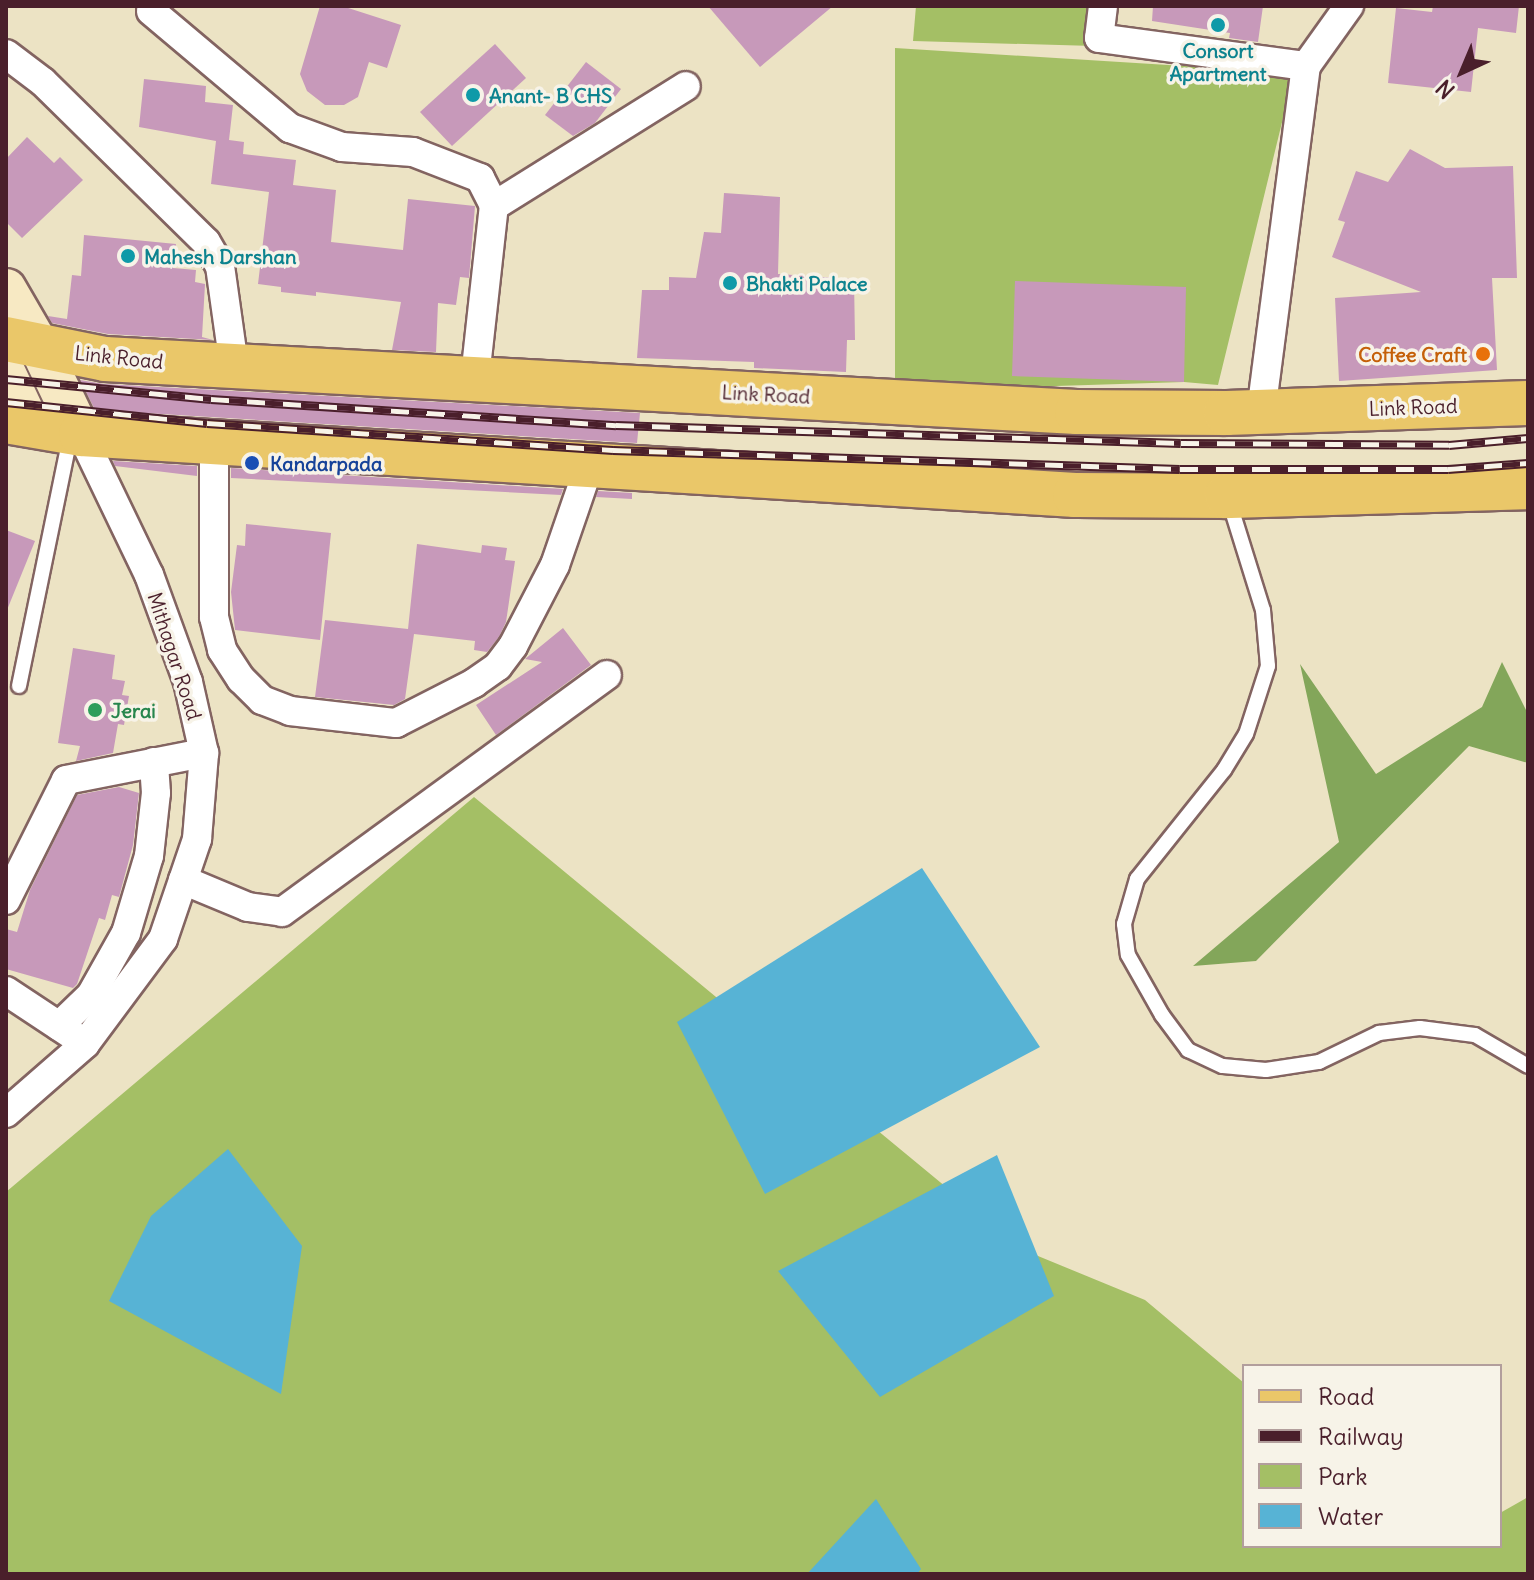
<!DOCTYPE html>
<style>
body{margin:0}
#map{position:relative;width:1534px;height:1580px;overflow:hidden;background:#ece3c4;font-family:Delius,sans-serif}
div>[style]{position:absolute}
.green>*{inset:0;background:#a4bf65}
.forest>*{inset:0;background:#83a65a}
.water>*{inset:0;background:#57b3d5}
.building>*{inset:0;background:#c799ba}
.roads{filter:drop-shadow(2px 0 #836461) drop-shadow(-2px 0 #836461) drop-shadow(0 2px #836461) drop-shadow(0 -2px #836461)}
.lane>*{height:14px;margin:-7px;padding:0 7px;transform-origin:7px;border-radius:7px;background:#fff}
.street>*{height:28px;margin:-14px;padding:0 14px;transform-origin:14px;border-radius:14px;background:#fff}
.secondary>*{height:40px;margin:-20px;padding:0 20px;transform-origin:20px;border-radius:20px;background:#f7e9c3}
.primary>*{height:44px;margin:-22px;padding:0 22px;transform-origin:22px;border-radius:22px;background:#eac769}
.rail>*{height:9px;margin-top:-4.5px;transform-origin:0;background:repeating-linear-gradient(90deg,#f7f3e8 0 18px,#4a1f2b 0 36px);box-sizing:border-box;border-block:2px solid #4a1f2b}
.dots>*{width:22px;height:22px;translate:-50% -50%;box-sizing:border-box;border:4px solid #f7f3e8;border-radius:50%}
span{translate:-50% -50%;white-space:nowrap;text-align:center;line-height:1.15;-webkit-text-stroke:7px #f7f3e8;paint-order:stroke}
.culture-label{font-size:20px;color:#0d838f;font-weight:700}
.left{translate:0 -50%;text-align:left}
.food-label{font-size:20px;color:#c56008;font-weight:700}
.right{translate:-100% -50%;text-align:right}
.street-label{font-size:20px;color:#4a1f2b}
.transit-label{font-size:20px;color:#164399;font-weight:700}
.leisure-label{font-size:20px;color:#27864d;font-weight:700}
.frame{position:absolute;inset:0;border:8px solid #4a1f2b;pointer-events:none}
.legend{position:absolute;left:1242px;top:1364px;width:260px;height:184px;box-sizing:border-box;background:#f7f3e8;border:2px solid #b29e9c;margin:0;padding:10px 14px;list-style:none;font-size:24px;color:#4a1f2b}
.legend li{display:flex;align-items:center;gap:16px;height:40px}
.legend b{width:40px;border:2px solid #b29e9c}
.north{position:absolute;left:1422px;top:32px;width:80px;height:80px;-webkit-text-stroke:6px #f7f3e8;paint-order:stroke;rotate:224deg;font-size:22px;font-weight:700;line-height:32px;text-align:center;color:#4a1f2b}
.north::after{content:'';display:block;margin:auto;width:28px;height:36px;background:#4a1f2b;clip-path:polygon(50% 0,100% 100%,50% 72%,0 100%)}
</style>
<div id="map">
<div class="green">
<i style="clip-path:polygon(916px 6px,1101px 6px,1094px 46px,913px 41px)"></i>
<i style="clip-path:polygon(895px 48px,1294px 73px,1218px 385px,1184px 382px,895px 391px)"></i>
<i style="clip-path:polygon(474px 797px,1021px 1249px,1145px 1300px,1244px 1383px,1244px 1546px,1500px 1546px,1500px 1513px,1528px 1497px,1528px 1574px,6px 1574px,6px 1192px)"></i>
</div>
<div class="forest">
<i style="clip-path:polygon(1502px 662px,1528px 714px,1528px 763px,1469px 746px,1256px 961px,1193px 966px,1339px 842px,1300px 664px,1376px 774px,1482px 707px)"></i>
</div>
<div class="water">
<i style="clip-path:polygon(922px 868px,1040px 1047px,765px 1194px,677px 1022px)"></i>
<i style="clip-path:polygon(228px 1149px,302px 1246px,281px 1394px,109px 1301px,151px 1216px)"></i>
<i style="clip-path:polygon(997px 1155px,1054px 1296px,880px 1397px,778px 1271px)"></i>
<i style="clip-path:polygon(876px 1499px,921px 1569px,917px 1574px,807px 1574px)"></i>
</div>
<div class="building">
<i style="clip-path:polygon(320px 6px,342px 6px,401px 25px,387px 68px,369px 62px,358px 97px,344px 105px,325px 105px,307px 91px,300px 74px)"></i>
<i style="clip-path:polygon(708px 6px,833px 6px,760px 67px)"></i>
<i style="clip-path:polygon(1153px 6px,1263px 6px,1258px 42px,1229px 38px,1230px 33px,1152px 21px)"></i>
<i style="clip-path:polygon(1433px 6px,1519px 6px,1516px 33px,1478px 28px,1471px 92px,1388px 83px,1396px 8px,1432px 12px)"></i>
<i style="clip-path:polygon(495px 44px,526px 78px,452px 146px,420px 112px)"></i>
<i style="clip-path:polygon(586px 62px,621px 89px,595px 123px,573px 136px,545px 115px)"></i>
<i style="clip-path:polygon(144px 79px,206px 86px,205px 102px,233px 105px,229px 140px,244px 142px,243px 154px,296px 160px,293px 185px,336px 190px,331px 242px,403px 250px,408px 199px,475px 206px,469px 278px,460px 277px,456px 305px,438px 303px,436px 352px,392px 350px,401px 302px,316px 292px,316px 296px,281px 292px,281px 287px,258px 284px,269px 192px,211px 184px,216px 141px,139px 127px)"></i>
<i style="clip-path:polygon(27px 137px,54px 163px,60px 157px,83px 180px,22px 238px,6px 222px,6px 159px)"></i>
<i style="clip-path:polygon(1410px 149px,1445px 168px,1513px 166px,1517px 278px,1492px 278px,1497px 370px,1339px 381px,1335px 298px,1421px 292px,1332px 257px,1345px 222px,1338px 220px,1356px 171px,1388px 182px)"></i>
<i style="clip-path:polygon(724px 193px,780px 197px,778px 274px,854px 279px,855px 340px,847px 340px,846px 372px,754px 368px,754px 362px,637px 358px,642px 290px,669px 290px,669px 277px,696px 278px,704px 232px,721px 233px)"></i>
<i style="clip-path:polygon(84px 235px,176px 244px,173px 268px,196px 270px,195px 282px,205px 284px,202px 337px,213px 340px,108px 334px,52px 323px,48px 316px,67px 319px,72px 275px,81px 276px)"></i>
<i style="clip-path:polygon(1015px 281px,1186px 287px,1184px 382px,1012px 376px)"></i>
<i style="clip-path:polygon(80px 380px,104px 384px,640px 413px,637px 443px,95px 410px)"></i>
<i style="clip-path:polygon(113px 461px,197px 466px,197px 476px,115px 466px)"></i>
<i style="clip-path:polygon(231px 468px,563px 489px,561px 495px,231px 478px)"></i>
<i style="clip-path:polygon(598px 491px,632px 493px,632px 499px,596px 497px)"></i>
<i style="clip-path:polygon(246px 524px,331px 533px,320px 640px,235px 630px,231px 592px,237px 545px,245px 546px)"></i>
<i style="clip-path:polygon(6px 530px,35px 541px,7px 610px,6px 610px)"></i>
<i style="clip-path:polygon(417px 544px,481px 553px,482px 545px,507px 548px,505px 560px,515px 561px,506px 622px,499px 637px,487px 652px,474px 650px,475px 641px,414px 634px,405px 699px,394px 705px,315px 697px,325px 620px,408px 629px)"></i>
<i style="clip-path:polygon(563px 628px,591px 665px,496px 735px,476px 705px,542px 662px,525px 659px)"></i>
<i style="clip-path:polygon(73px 648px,115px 655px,112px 679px,125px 681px,122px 695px,129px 696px,124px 725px,118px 724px,113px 753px,76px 761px,80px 746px,58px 743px)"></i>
<i style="clip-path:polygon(119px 787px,139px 793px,133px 845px,119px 897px,112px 895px,105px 920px,99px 918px,77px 984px,73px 988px,6px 969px,6px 929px,17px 932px,30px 890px,77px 795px)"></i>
</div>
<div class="roads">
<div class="lane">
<i style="left:1229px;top:501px;width:114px;rotate:72.7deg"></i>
<i style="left:1263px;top:610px;width:56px;rotate:84.9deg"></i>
<i style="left:1268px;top:666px;width:71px;rotate:107.9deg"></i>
<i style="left:1246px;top:734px;width:42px;rotate:121.4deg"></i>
<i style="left:1224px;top:770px;width:139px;rotate:128.6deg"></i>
<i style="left:1137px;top:879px;width:47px;rotate:106.1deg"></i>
<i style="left:1124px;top:924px;width:31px;rotate:83deg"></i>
<i style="left:1128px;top:955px;width:69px;rotate:60.5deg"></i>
<i style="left:1162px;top:1015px;width:44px;rotate:53.4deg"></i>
<i style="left:1188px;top:1050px;width:38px;rotate:25deg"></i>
<i style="left:1223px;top:1066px;width:43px;rotate:5.3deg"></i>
<i style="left:1266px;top:1070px;width:54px;rotate:-8.6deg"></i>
<i style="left:1319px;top:1062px;width:67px;rotate:-25.8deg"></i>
<i style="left:1379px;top:1033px;width:41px;rotate:-7deg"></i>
<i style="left:1420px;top:1028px;width:55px;rotate:7.3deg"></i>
<i style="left:1475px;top:1035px;width:61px;rotate:30.3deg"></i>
<i style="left:19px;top:686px;width:254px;rotate:-78.4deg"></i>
</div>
<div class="street">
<i style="left:1103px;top:6px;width:32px;rotate:97deg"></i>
<i style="left:1099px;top:38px;width:209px;rotate:7.7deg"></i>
<i style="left:151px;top:11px;width:182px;rotate:40.1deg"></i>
<i style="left:290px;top:128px;width:55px;rotate:20.1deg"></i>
<i style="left:342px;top:147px;width:71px;rotate:4deg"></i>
<i style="left:413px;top:152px;width:72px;rotate:21.2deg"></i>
<i style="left:480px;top:178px;width:31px;rotate:63deg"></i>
<i style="left:6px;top:54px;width:46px;rotate:37.1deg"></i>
<i style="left:43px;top:82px;width:228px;rotate:44.5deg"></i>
<i style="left:206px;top:242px;width:28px;rotate:60deg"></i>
<i style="left:220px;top:266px;width:100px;rotate:82deg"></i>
<i style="left:475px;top:377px;width:172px;rotate:-83.7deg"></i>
<i style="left:494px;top:206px;width:226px;rotate:-32deg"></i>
<i style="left:1261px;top:412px;width:349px;rotate:-82.6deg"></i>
<i style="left:1306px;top:66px;width:74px;rotate:-54.4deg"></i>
<i style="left:214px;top:442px;width:175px;rotate:90deg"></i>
<i style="left:214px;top:617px;width:34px;rotate:76deg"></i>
<i style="left:222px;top:650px;width:35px;rotate:57deg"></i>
<i style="left:241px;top:679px;width:30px;rotate:45deg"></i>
<i style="left:262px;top:700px;width:30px;rotate:21deg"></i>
<i style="left:290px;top:711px;width:107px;rotate:6.5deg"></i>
<i style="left:396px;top:723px;width:88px;rotate:-27.1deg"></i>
<i style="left:474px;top:683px;width:29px;rotate:-35deg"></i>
<i style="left:498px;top:666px;width:25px;rotate:-53deg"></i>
<i style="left:513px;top:646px;width:91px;rotate:-62.6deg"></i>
<i style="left:555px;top:565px;width:105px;rotate:-71deg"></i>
<i style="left:183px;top:880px;width:70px;rotate:22.6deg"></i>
<i style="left:248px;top:907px;width:34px;rotate:8deg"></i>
<i style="left:282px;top:912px;width:402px;rotate:-36.1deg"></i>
<i style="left:6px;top:900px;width:134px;rotate:-63.4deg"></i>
<i style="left:66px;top:780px;width:141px;rotate:-11.1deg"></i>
<i style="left:6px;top:991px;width:82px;rotate:33.5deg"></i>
<i style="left:59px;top:1026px;width:45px;rotate:-44.1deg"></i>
<i style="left:91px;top:995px;width:71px;rotate:-60.6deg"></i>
<i style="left:126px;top:933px;width:80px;rotate:-73.4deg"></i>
<i style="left:149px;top:856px;width:63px;rotate:-83.7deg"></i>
<i style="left:156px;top:793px;width:31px;rotate:-94deg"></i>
<i style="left:6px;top:1113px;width:105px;rotate:-41.1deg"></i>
<i style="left:85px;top:1044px;width:131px;rotate:-53.4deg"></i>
<i style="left:163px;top:939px;width:106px;rotate:-71.2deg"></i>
<i style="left:197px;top:839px;width:86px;rotate:-85.3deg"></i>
<i style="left:204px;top:753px;width:73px;rotate:-102.7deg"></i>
<i style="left:188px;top:682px;width:114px;rotate:-110deg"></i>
<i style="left:149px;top:575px;width:157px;rotate:-115.7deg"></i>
</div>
<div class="secondary">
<i style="left:6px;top:289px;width:66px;rotate:59.9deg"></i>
<i style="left:39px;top:346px;width:98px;rotate:64.5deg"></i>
<i style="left:6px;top:374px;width:56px;rotate:64.8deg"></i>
</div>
<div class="primary">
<i style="left:6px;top:339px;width:101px;rotate:11.4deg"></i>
<i style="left:105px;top:359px;width:973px;rotate:3.12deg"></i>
<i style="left:1077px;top:412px;width:149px;rotate:0.4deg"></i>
<i style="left:1226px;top:413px;width:302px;rotate:-1.9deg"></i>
<i style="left:6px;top:421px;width:76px;rotate:9.8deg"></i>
<i style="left:81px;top:434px;width:996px;rotate:3.51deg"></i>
<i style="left:1075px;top:495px;width:152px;rotate:0.4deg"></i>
<i style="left:1227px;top:496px;width:301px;rotate:-1.7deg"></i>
</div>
</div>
<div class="rail">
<i style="left:6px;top:379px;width:206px;rotate:5.6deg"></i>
<i style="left:211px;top:399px;width:406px;rotate:3.7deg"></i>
<i style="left:616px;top:425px;width:565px;rotate:1.82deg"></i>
<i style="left:1181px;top:443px;width:268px;rotate:0.4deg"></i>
<i style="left:1449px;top:445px;width:79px;rotate:-5.1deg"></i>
<i style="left:6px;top:402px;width:202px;rotate:6deg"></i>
<i style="left:207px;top:423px;width:407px;rotate:3.8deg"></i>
<i style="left:613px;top:450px;width:567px;rotate:1.92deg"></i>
<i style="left:1180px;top:469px;width:268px"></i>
<i style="left:1448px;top:469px;width:80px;rotate:-4.3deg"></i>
</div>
<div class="dots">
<i style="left:1218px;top:25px;background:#0f9aa8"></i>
<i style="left:473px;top:95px;background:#0f9aa8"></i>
<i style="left:128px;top:256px;background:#0f9aa8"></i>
<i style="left:730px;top:283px;background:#0f9aa8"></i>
<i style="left:1483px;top:354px;background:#e8710a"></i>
<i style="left:252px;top:463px;background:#1a4fb4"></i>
<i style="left:95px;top:710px;background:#2e9e5b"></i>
</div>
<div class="culture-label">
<span style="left:1218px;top:62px">Consort<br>Apartment</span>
<span class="left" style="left:489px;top:95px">Anant- B CHS</span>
<span class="left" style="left:144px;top:256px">Mahesh Darshan</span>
<span class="left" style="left:746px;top:283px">Bhakti Palace</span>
</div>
<div class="food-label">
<span class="right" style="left:1467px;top:354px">Coffee Craft</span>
</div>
<div class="street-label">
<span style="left:119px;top:357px;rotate:6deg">Link Road</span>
<span style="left:766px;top:394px;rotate:3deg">Link Road</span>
<span style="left:1413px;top:407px;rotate:-2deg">Link Road</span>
<span style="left:175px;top:656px;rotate:72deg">Mithagar Road</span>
</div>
<div class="transit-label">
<span class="left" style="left:270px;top:463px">Kandarpada</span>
</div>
<div class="leisure-label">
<span class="left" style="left:111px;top:710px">Jerai</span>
</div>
<div class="frame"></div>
<ul class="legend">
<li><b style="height:10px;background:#eac769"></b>Road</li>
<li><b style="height:10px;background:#4a1f2b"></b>Railway</li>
<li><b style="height:22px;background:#a4bf65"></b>Park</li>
<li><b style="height:22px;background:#57b3d5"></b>Water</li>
</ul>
<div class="north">N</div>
</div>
